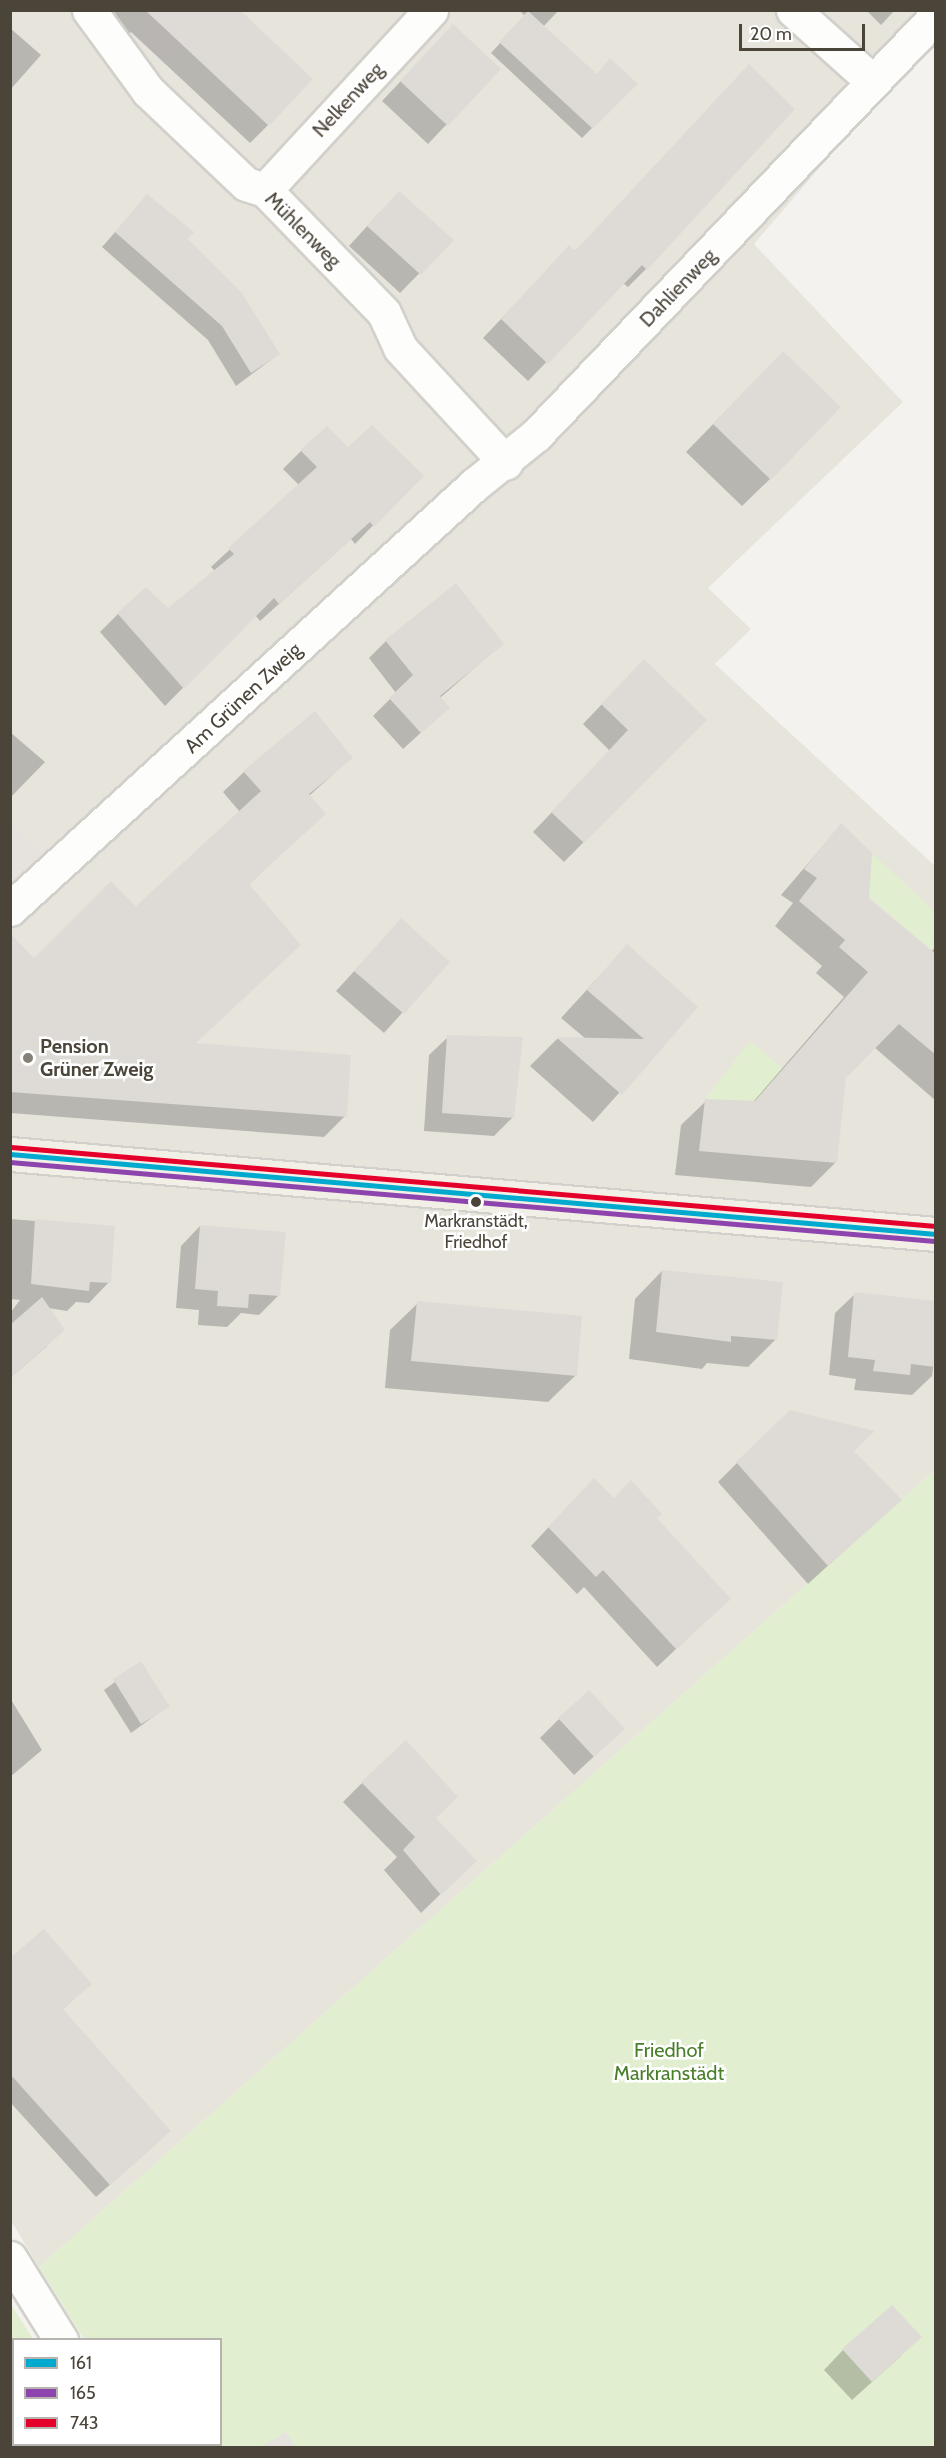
<!DOCTYPE html>
<meta charset="utf-8">
<style>
body{margin:0}
#map{position:relative;width:946px;height:2458px;overflow:hidden;background:#f4f2ee;font-family:Cabin,sans-serif}
div>[style]{position:absolute}
.residential>*{inset:0;background:#e7e4dc}
.green>*{inset:0;background:#e1eecf}
.parking>*{inset:0;background:#e6e3df}
.shadow>*{inset:0;background:#0003}
.building>*{inset:0;background:#dedbd6}
.roads{filter:drop-shadow(2px 0 #d2d0cb) drop-shadow(-2px 0 #d2d0cb) drop-shadow(0 2px #d2d0cb) drop-shadow(0 -2px #d2d0cb)}
.street>*{height:33px;margin:-16.5px;padding:0 16.5px;transform-origin:16.5px;border-radius:16.5px;background:#fdfdfc}
.primary>*{height:33px;margin:-16.5px;padding:0 16.5px;transform-origin:16.5px;border-radius:16.5px;background:#f2efe6}
.bus-1>*{height:4.5px;margin:-2.25px;padding:0 2.25px;transform-origin:2.25px;border-radius:2.25px;background:#00a9ce}
.bus-2>*{height:4.5px;margin:-2.25px;padding:0 2.25px;transform-origin:2.25px;border-radius:2.25px;background:#8e44ad}
.bus-3>*{height:4.5px;margin:-2.25px;padding:0 2.25px;transform-origin:2.25px;border-radius:2.25px;background:#e4002b}
.dots>*{width:16px;height:16px;translate:-50% -50%;box-sizing:border-box;border:3px solid #fff;border-radius:50%}
span{translate:-50% -50%;white-space:nowrap;text-align:center;line-height:1.15;-webkit-text-stroke:5px #fff;paint-order:stroke}
.bus-label{font-size:18px;color:#4b4439}
.street-label{font-size:20px;color:#4b4439}
.poi-label{font-size:20px;color:#4b4439;font-weight:700}
.left{translate:0 -50%;text-align:left}
.park-label{font-size:20px;color:#4a7f2a}
.frame{position:absolute;inset:0;border:12px solid #4b4439;pointer-events:none}
.legend{position:absolute;left:12px;top:2338px;width:210px;height:108px;box-sizing:border-box;background:#fff;border:2px solid #b7b4b0;margin:0;padding:8px 10px;list-style:none;font-size:18px;color:#4b4439}
.legend li{display:flex;align-items:center;gap:12px;height:30px}
.legend b{width:30px;border:2px solid #b7b4b0}
.scale{position:absolute;left:739px;top:24px;width:126px;height:27px;box-sizing:border-box;border:3px solid #4b4439;border-top:0;padding-left:8px;font-size:18px;line-height:21px;white-space:nowrap;color:#4b4439;-webkit-text-stroke:4px #fff;paint-order:stroke}
</style>
<div id="map">
<div class="residential">
<i style="clip-path:polygon(10px 11px,936px 11px,935px 33px,754px 244px,903px 402px,708px 588px,751px 629px,715px 664px,935px 866px,935px 1470px,39px 2267px,10px 2219px)"></i>
</div>
<div class="green">
<i style="clip-path:polygon(872px 853px,935px 912px,932px 951px,864px 892px)"></i>
<i style="clip-path:polygon(750px 1041px,783px 1069px,755px 1101px,705px 1099px)"></i>
<i style="clip-path:polygon(935px 1470px,935px 2447px,151px 2447px,220px 2444px,220px 2340px,84px 2339px,39px 2267px)"></i>
<i style="clip-path:polygon(10px 2303px,33px 2339px,14px 2340px,14px 2444px,99px 2447px,11px 2447px)"></i>
</div>
<div class="parking">
<i style="clip-path:polygon(155px 11px,190px 37px,163px 65px,132px 34px)"></i>
<i style="clip-path:polygon(11px 822px,56px 867px,11px 909px)"></i>
<i style="clip-path:polygon(286px 2432px,295px 2447px,261px 2447px)"></i>
</div>
<div class="shadow">
<i style="clip-path:polygon(86px 10px,238px 10px,268px 125px,250px 143px,131px 32px,113px 51px)"></i>
<i style="clip-path:polygon(519px 10px,559px 10px,543px 27px,596px 75px,636px 84px,582px 138px,491px 53px,525px 16px)"></i>
<i style="clip-path:polygon(866px 10px,895px 10px,881px 25px)"></i>
<i style="clip-path:polygon(10px 28px,41px 55px,10px 90px)"></i>
<i style="clip-path:polygon(434px 46px,499px 69px,428px 144px,382px 101px)"></i>
<i style="clip-path:polygon(793px 109px,646px 269px,628px 287px,623px 283px,528px 381px,483px 338px,551px 266px)"></i>
<i style="clip-path:polygon(147px 196px,279px 354px,236px 386px,208px 340px,102px 247px)"></i>
<i style="clip-path:polygon(380px 212px,452px 240px,400px 293px,349px 246px)"></i>
<i style="clip-path:polygon(756px 380px,770px 479px,742px 506px,686px 452px)"></i>
<i style="clip-path:polygon(347px 449px,421px 476px,355px 544px,351px 539px,260px 621px,255px 615px,165px 706px,100px 632px,118px 614px,168px 610px,215px 571px,211px 567px,299px 485px,283px 469px,301px 451px)"></i>
<i style="clip-path:polygon(386px 641px,502px 644px,440px 698px,448px 708px,403px 749px,373px 716px,396px 693px,369px 658px)"></i>
<i style="clip-path:polygon(624px 681px,705px 720px,564px 862px,533px 832px,610px 751px,583px 724px)"></i>
<i style="clip-path:polygon(10px 732px,45px 762px,10px 798px)"></i>
<i style="clip-path:polygon(351px 758px,309px 796px,324px 814px,248px 885px,194px 1044px,345px 1116px,324px 1137px,10px 1113px,10px 963px,34px 960px,136px 908px,240px 812px,223px 792px,244px 772px)"></i>
<i style="clip-path:polygon(841px 825px,868px 899px,930px 952px,936px 947px,936px 1101px,874px 1047px,845px 1077px,836px 1162px,811px 1187px,675px 1175px,681px 1125px,706px 1101px,753px 1102px,844px 997px,816px 973px,822px 966px,775px 926px,793px 903px,781px 895px)"></i>
<i style="clip-path:polygon(401px 920px,448px 962px,384px 1033px,336px 991px)"></i>
<i style="clip-path:polygon(627px 946px,696px 1007px,593px 1122px,530px 1066px,557px 1039px,586px 1039px,561px 1018px)"></i>
<i style="clip-path:polygon(448px 1037px,513px 1117px,494px 1136px,424px 1131px,429px 1055px)"></i>
<i style="clip-path:polygon(10px 1219px,114px 1227px,109px 1282px,89px 1303px,76px 1302px,67px 1311px,48px 1308px,47px 1346px,10px 1378px,10px 1313px,20px 1300px,10px 1299px)"></i>
<i style="clip-path:polygon(200px 1226px,278px 1296px,259px 1315px,241px 1313px,227px 1327px,198px 1325px,199px 1310px,176px 1308px,181px 1246px)"></i>
<i style="clip-path:polygon(662px 1271px,776px 1339px,748px 1367px,707px 1363px,702px 1369px,629px 1359px,635px 1299px)"></i>
<i style="clip-path:polygon(855px 1294px,936px 1343px,932px 1376px,912px 1395px,854px 1390px,856px 1379px,829px 1375px,835px 1313px)"></i>
<i style="clip-path:polygon(418px 1303px,576px 1375px,548px 1402px,385px 1388px,390px 1330px)"></i>
<i style="clip-path:polygon(852px 1452px,900px 1500px,808px 1584px,718px 1482px,737px 1463px)"></i>
<i style="clip-path:polygon(576px 1498px,613px 1500px,655px 1518px,729px 1599px,657px 1667px,584px 1587px,577px 1594px,531px 1546px)"></i>
<i style="clip-path:polygon(141px 1663px,168px 1706px,131px 1733px,104px 1690px)"></i>
<i style="clip-path:polygon(10px 1698px,42px 1750px,10px 1777px)"></i>
<i style="clip-path:polygon(559px 1719px,603px 1748px,574px 1775px,540px 1738px)"></i>
<i style="clip-path:polygon(362px 1783px,434px 1819px,455px 1880px,421px 1913px,384px 1870px,397px 1857px,343px 1802px)"></i>
<i style="clip-path:polygon(10px 1960px,90px 1984px,62px 2010px,156px 2144px,96px 2197px,10px 2102px)"></i>
<i style="clip-path:polygon(843px 2350px,901px 2356px,852px 2400px,824px 2370px)"></i>
</div>
<div class="building">
<i style="clip-path:polygon(145px 10px,240px 10px,313px 79px,269px 126px)"></i>
<i style="clip-path:polygon(528px 11px,597px 74px,610px 58px,638px 84px,593px 129px,499px 42px)"></i>
<i style="clip-path:polygon(453px 24px,501px 69px,448px 126px,400px 81px)"></i>
<i style="clip-path:polygon(749px 64px,795px 109px,647px 270px,642px 265px,548px 364px,501px 319px,569px 245px,575px 251px)"></i>
<i style="clip-path:polygon(399px 191px,454px 240px,421px 275px,367px 226px)"></i>
<i style="clip-path:polygon(147px 194px,194px 232px,188px 239px,242px 293px,280px 354px,251px 373px,222px 326px,115px 232px)"></i>
<i style="clip-path:polygon(783px 351px,841px 407px,771px 480px,713px 424px)"></i>
<i style="clip-path:polygon(372px 425px,424px 476px,374px 527px,370px 522px,279px 604px,274px 598px,184px 689px,117px 613px,146px 587px,168px 608px,234px 554px,228px 548px,317px 467px,300px 450px,327px 426px,348px 447px)"></i>
<i style="clip-path:polygon(456px 583px,504px 644px,440px 696px,450px 708px,421px 733px,389px 698px,413px 675px,385px 640px)"></i>
<i style="clip-path:polygon(644px 659px,707px 720px,584px 843px,551px 812px,628px 730px,601px 704px)"></i>
<i style="clip-path:polygon(315px 711px,353px 758px,309px 794px,326px 814px,249px 884px,301px 945px,196px 1043px,351px 1055px,347px 1117px,10px 1092px,10px 933px,34px 958px,111px 881px,136px 906px,261px 791px,243px 771px)"></i>
<i style="clip-path:polygon(841px 823px,872px 853px,869px 899px,936px 954px,936px 1055px,899px 1024px,846px 1078px,837px 1163px,699px 1151px,705px 1099px,755px 1101px,868px 972px,839px 947px,845px 940px,799px 901px,817px 878px,804px 869px)"></i>
<i style="clip-path:polygon(401px 918px,450px 962px,404px 1014px,354px 971px)"></i>
<i style="clip-path:polygon(627px 944px,698px 1007px,622px 1095px,556px 1037px,644px 1039px,587px 990px)"></i>
<i style="clip-path:polygon(447px 1035px,523px 1037px,514px 1118px,442px 1113px)"></i>
<i style="clip-path:polygon(35px 1219px,115px 1226px,111px 1283px,90px 1282px,89px 1291px,31px 1284px)"></i>
<i style="clip-path:polygon(200px 1225px,286px 1232px,280px 1296px,249px 1294px,248px 1308px,217px 1306px,218px 1291px,195px 1289px)"></i>
<i style="clip-path:polygon(662px 1270px,783px 1282px,777px 1340px,731px 1336px,731px 1342px,656px 1332px)"></i>
<i style="clip-path:polygon(854px 1292px,936px 1301px,936px 1367px,911px 1364px,910px 1375px,873px 1371px,875px 1360px,848px 1357px)"></i>
<i style="clip-path:polygon(42px 1297px,65px 1330px,10px 1378px,10px 1325px)"></i>
<i style="clip-path:polygon(417px 1301px,582px 1316px,577px 1376px,411px 1361px)"></i>
<i style="clip-path:polygon(790px 1410px,875px 1431px,854px 1451px,902px 1500px,828px 1566px,736px 1462px)"></i>
<i style="clip-path:polygon(594px 1478px,614px 1498px,631px 1480px,662px 1514px,657px 1518px,731px 1599px,676px 1649px,603px 1570px,596px 1577px,548px 1527px)"></i>
<i style="clip-path:polygon(141px 1661px,170px 1707px,141px 1724px,113px 1679px)"></i>
<i style="clip-path:polygon(589px 1690px,625px 1729px,594px 1757px,558px 1718px)"></i>
<i style="clip-path:polygon(406px 1740px,458px 1797px,436px 1818px,477px 1861px,441px 1895px,403px 1850px,415px 1837px,361px 1782px)"></i>
<i style="clip-path:polygon(44px 1929px,92px 1984px,63px 2009px,171px 2131px,110px 2185px,10px 2074px,10px 1958px)"></i>
<i style="clip-path:polygon(892px 2305px,922px 2337px,872px 2382px,842px 2349px)"></i>
</div>
<div class="roads">
<div class="street">
<i style="left:89px;top:10px;width:100px;rotate:53.9deg"></i>
<i style="left:148px;top:91px;width:135px;rotate:43.5deg"></i>
<i style="left:246px;top:184px;width:20px;rotate:18deg"></i>
<i style="left:265px;top:190px;width:171px;rotate:45.9deg"></i>
<i style="left:384px;top:313px;width:38px;rotate:65deg"></i>
<i style="left:400px;top:348px;width:156px;rotate:47.3deg"></i>
<i style="left:793px;top:10px;width:106px;rotate:41.9deg"></i>
<i style="left:265px;top:190px;width:245px;rotate:-47.3deg"></i>
<i style="left:10px;top:909px;width:629px;rotate:-42.42deg"></i>
<i style="left:474px;top:485px;width:80px;rotate:-38.9deg"></i>
<i style="left:536px;top:435px;width:579px;rotate:-46.33deg"></i>
<i style="left:10px;top:2258px;width:97px;rotate:58.1deg"></i>
<i style="left:125px;top:2444px;width:4px;rotate:63deg"></i>
</div>
<div class="primary">
<i style="left:10px;top:1154px;width:929px;rotate:4.94deg"></i>
</div>
</div>
<div class="bus-1">
<i style="left:10px;top:1154px;width:929px;rotate:4.94deg"></i>
</div>
<div class="bus-2">
<i style="left:10px;top:1162px;width:928px;rotate:4.88deg"></i>
</div>
<div class="bus-3">
<i style="left:11px;top:1147px;width:928px;rotate:4.88deg"></i>
</div>
<div class="dots">
<i style="left:28px;top:1058px;background:#868178"></i>
<i style="left:476px;top:1202px;background:#4b4439"></i>
</div>
<div class="bus-label">
<span style="left:476px;top:1232px">Markranstädt,<br>Friedhof</span>
</div>
<div class="street-label">
<span style="left:348px;top:100px;rotate:-47deg">Nelkenweg</span>
<span style="left:303px;top:230px;rotate:45deg">Mühlenweg</span>
<span style="left:678px;top:288px;rotate:-46deg">Dahlienweg</span>
<span style="left:243px;top:698px;rotate:-43deg">Am Grünen Zweig</span>
</div>
<div class="poi-label">
<span class="left" style="left:40px;top:1058px">Pension<br>Grüner Zweig</span>
</div>
<div class="park-label">
<span style="left:669px;top:2062px">Friedhof<br>Markranstädt</span>
</div>
<div class="frame"></div>
<ul class="legend">
<li><b style="height:8px;background:#00a9ce"></b>161</li>
<li><b style="height:8px;background:#8e44ad"></b>165</li>
<li><b style="height:8px;background:#e4002b"></b>743</li>
</ul>
<div class="scale">20 m</div>
</div>
